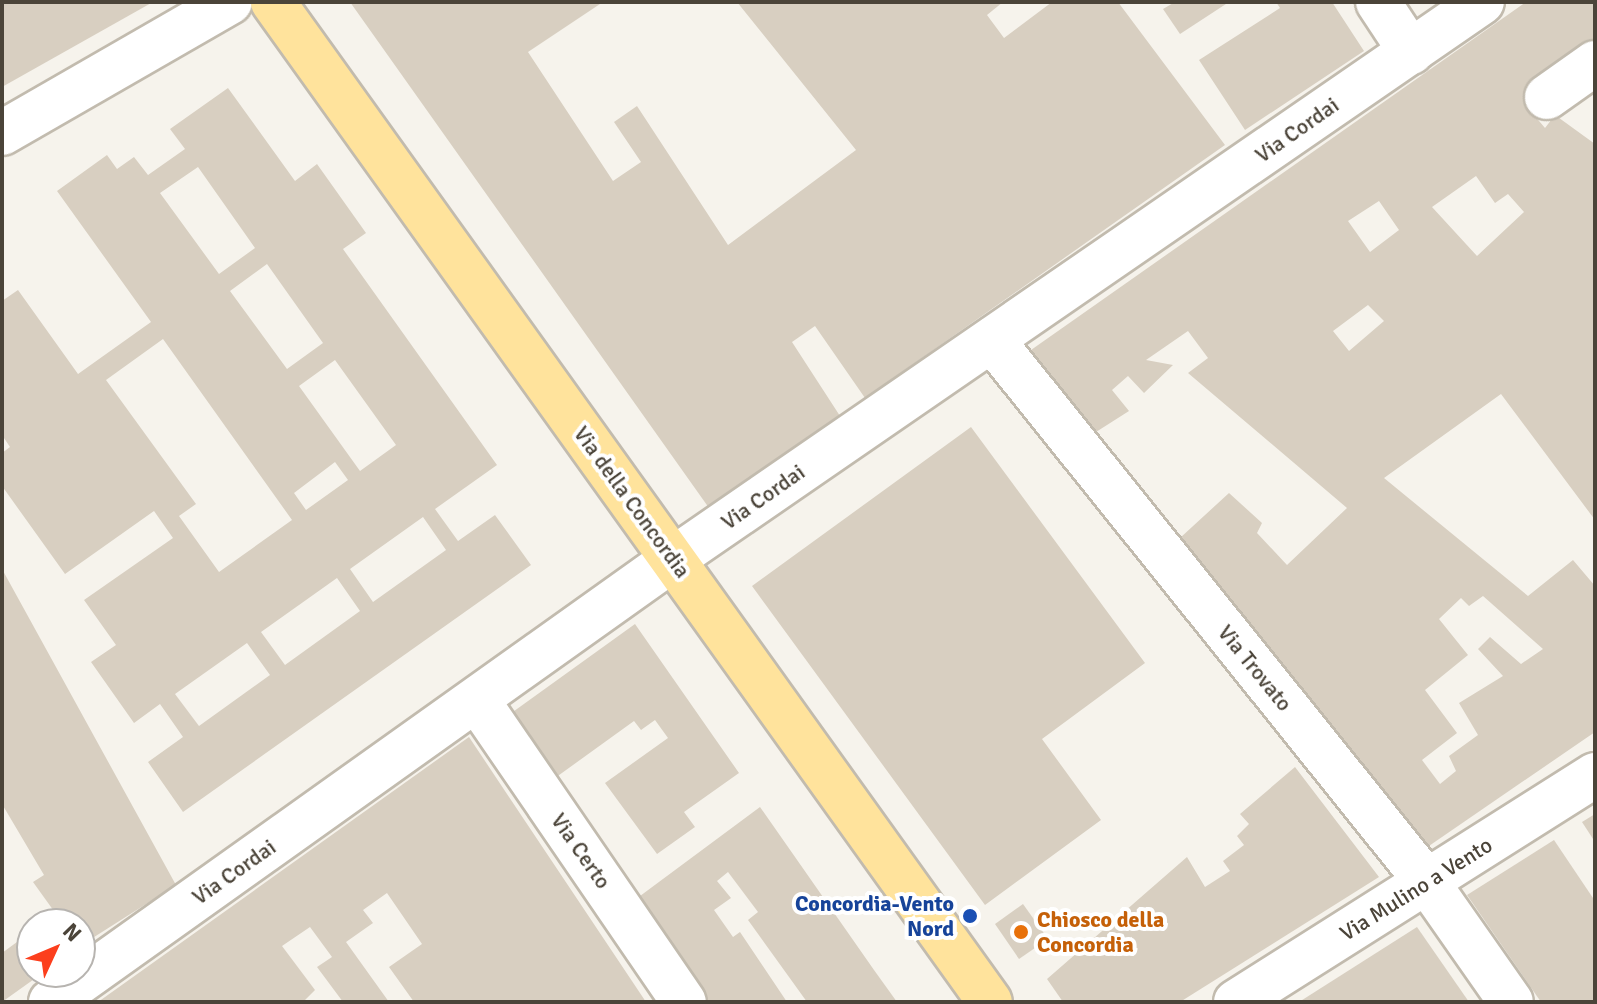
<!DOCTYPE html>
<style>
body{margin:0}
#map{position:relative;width:1597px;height:1004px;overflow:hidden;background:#f6f3ec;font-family:Signika,sans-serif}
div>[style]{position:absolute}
.building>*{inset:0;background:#d8cfc1}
.roads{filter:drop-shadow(2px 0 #c2bbae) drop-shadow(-2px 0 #c2bbae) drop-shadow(0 2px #c2bbae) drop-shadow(0 -2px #c2bbae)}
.minor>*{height:44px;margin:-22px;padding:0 22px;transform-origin:22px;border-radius:22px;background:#fff}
.major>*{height:44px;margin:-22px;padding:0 22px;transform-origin:22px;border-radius:22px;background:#ffe39c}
.dots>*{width:22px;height:22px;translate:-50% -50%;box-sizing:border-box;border:4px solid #fff;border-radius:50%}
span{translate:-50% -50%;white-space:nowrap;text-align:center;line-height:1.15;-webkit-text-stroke:8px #fff;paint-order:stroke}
.street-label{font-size:22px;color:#4b4439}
.transit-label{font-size:22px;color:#164399;font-weight:700}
.right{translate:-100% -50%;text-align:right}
.food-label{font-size:22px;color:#c56008;font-weight:700}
.left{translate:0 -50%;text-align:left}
.frame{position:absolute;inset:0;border:4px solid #4b4439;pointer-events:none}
.north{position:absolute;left:16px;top:908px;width:80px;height:80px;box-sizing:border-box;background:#fff;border:2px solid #b7b4b0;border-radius:50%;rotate:46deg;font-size:22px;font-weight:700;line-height:32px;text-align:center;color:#4b4439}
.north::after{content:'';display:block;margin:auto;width:28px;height:36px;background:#fc3f1d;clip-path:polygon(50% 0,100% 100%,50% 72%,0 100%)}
</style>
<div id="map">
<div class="building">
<i style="clip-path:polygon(2px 2px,153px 2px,2px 87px)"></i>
<i style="clip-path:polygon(350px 2px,603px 2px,528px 52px,613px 181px,641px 162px,614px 122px,637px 106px,728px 245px,856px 150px,737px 2px,1003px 2px,987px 15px,1004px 38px,1052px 2px,1118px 2px,1225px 145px,865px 398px,815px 326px,792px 342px,840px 416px,709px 508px)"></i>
<i style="clip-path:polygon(1175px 2px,1229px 2px,1180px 34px,1163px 9px)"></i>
<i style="clip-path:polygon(1276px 2px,1332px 2px,1364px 51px,1245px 130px,1199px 60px,1280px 8px)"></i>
<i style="clip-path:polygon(evenodd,1526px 2px,1595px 2px,1595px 51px,1523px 102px,1545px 128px,1555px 115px,1595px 144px,1595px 520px,1501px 394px,1384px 478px,1528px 596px,1573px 560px,1595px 586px,1595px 732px,1426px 848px,1180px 538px,1229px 493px,1262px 523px,1257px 533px,1287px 565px,1347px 508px,1188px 373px,1208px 358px,1188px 331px,1146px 360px,1173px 365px,1144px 393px,1128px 376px,1112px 390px,1129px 411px,1096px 432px,1031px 350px,1526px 2px,1476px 176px,1495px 203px,1508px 194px,1524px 212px,1477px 256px,1432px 207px,1476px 176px,1526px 2px,1379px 201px,1399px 230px,1370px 252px,1348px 221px,1379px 201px,1526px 2px,1368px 305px,1384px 321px,1349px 351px,1333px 331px,1368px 305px,1526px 2px,1483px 596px,1543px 649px,1521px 664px,1490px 637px,1478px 649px,1503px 676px,1459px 703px,1478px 735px,1449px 756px,1456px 771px,1440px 784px,1422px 760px,1457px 733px,1425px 690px,1468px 655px,1439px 619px,1461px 598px,1469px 606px,1483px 596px)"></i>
<i style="clip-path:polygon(evenodd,228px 88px,295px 181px,317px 164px,366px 233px,343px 249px,497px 465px,435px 509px,458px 541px,495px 515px,531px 565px,183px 812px,148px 762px,183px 737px,160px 704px,134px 723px,91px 662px,116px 645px,84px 600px,173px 538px,154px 511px,65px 574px,2px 486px,2px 453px,10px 447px,2px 435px,2px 301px,18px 290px,78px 374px,151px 322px,57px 191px,107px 155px,117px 169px,134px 157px,148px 175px,185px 149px,170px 129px,228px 88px,198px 167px,255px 248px,219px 274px,160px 193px,198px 167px,228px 88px,267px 264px,323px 343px,287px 369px,230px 291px,267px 264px,228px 88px,163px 339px,292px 520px,219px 572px,179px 516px,196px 504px,106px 380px,163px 339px,228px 88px,335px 360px,396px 445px,360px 471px,299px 386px,335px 360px,228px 88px,335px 462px,348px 480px,306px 510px,294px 493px,335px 462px,228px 88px,423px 517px,446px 550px,373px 602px,350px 569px,423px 517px,228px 88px,337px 578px,360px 611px,285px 665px,261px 632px,337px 578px,228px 88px,247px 643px,270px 675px,199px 726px,175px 694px,247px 643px)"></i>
<i style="clip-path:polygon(971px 427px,1145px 663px,1042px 739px,1101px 820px,985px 905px,752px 586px)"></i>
<i style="clip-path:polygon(2px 569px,176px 885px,80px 946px,80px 924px,42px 924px,56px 914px,33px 882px,44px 875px,2px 804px)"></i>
<i style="clip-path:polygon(635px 624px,739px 773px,684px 812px,695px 827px,657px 854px,605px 783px,668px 738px,655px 720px,641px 730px,634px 721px,555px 778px,510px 714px)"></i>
<i style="clip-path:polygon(469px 737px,646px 1002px,414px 1002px,389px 967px,422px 944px,387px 893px,363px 910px,373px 923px,346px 942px,389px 1002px,343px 1002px,317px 967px,332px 957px,310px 927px,282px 946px,315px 990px,303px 1002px,98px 1002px)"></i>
<i style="clip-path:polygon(1295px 767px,1379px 877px,1180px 1002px,1063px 1002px,1047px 979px,1187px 857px,1205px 887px,1230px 871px,1223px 861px,1244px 845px,1237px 836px,1249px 824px,1240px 814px)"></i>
<i style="clip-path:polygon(760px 807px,874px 970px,897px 1002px,807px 1002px,748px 920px,758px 912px,728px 872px,717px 881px,731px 898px,714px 910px,733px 937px,740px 932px,787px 1002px,705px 1002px,636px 899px)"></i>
<i style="clip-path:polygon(1595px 814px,1595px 842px,1582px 822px)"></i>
<i style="clip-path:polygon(1554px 840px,1595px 901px,1595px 1002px,1541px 1002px,1467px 895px)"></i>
<i style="clip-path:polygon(1023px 904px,1048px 939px,1019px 959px,995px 924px)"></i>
<i style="clip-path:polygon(1417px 927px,1469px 1002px,1299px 1002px)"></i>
<i style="clip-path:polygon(32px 931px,32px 972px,44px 972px,2px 1002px,2px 953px)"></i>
</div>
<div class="roads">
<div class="minor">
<i style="left:1378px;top:2px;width:60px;rotate:56.6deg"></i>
<i style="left:1547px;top:97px;width:59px;rotate:-35.3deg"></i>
<i style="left:2px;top:133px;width:263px;rotate:-29.9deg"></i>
<i style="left:992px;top:340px;width:695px;rotate:51.25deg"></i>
<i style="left:1427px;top:882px;width:146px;rotate:55deg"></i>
<i style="left:477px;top:700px;width:366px;rotate:55.6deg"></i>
<i style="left:51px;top:1002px;width:764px;rotate:-35.46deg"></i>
<i style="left:673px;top:559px;width:982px;rotate:-34.55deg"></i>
<i style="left:1236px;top:1002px;width:425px;rotate:-32.3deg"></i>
</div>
<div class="major">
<i style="left:273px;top:2px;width:1230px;rotate:54.36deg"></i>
</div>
</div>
<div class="dots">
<i style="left:970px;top:916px;background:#1a4fb4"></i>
<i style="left:1021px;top:932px;background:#e8710a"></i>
</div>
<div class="street-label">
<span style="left:1297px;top:130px;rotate:-35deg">Via Cordai</span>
<span style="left:763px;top:497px;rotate:-35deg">Via Cordai</span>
<span style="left:632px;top:502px;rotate:54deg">Via della Concordia</span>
<span style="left:1255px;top:668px;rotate:51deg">Via Trovato</span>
<span style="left:581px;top:851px;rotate:55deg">Via Certo</span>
<span style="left:234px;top:872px;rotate:-35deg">Via Cordai</span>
<span style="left:1416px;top:889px;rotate:-32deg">Via Mulino a Vento</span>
</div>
<div class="transit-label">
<span class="right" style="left:954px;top:916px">Concordia-Vento<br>Nord</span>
</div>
<div class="food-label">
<span class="left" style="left:1037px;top:932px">Chiosco della<br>Concordia</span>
</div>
<div class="frame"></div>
<div class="north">N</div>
</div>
